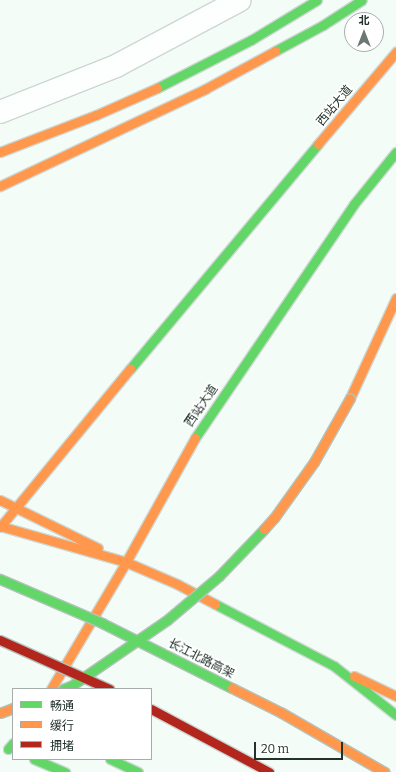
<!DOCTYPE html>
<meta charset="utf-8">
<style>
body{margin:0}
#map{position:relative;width:396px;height:772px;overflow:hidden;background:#f4fcf7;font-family:Bitter,"Noto Sans SC",serif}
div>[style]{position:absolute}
.roads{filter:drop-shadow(1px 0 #cdd7d2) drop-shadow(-1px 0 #cdd7d2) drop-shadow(0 1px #cdd7d2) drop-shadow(0 -1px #cdd7d2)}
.street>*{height:22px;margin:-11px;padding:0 11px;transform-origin:11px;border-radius:11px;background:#fdfffe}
.fast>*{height:9px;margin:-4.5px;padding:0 4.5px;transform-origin:4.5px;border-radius:4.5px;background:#63d668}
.slow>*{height:9px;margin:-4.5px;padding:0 4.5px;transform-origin:4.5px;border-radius:4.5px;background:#ff974d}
.jam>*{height:9px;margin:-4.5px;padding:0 4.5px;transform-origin:4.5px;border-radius:4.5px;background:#b3261e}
.bridges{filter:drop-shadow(1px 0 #b3c3bb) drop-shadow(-1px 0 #b3c3bb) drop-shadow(0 1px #b3c3bb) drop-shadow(0 -1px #b3c3bb)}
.fast-bridge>*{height:9px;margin:-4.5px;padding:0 4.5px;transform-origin:4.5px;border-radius:4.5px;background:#63d668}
.slow-bridge>*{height:9px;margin:-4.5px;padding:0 4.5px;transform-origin:4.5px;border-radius:4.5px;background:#ff974d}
.jam-bridge>*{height:9px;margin:-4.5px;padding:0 4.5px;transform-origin:4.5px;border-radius:4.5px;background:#b3261e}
span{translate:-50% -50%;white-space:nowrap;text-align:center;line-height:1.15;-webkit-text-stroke:3.5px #fff;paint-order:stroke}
.street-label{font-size:12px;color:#22312a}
.legend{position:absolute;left:12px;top:688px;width:140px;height:72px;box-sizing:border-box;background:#fff;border:1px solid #a7adaa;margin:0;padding:5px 7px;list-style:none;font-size:12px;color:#22312a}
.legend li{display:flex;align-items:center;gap:8px;height:20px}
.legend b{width:20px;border:1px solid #a7adaa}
.north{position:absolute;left:344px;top:12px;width:40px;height:40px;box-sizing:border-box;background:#fff;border:1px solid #a7adaa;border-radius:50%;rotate:0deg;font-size:11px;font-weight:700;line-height:16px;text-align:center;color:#22312a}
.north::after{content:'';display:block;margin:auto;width:14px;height:18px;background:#6c7872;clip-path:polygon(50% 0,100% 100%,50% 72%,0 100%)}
.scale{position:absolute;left:254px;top:742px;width:89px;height:18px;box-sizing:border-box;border:2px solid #22312a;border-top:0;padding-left:5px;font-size:12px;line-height:14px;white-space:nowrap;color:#22312a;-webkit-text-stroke:3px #fff;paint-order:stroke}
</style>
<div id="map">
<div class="roads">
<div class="street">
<i style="left:0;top:112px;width:125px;rotate:-21.6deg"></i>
<i style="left:116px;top:66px;width:140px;rotate:-28deg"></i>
</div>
<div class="fast">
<i style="left:275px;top:51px;width:55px;rotate:-28.4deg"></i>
<i style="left:323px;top:25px;width:46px;rotate:-32.7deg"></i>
<i style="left:157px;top:88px;width:106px;rotate:-27.1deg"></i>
<i style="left:251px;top:40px;width:77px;rotate:-31.2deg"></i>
<i style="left:130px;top:369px;width:293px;rotate:-50.1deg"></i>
<i style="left:195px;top:438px;width:283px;rotate:-55.8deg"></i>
<i style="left:354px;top:204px;width:67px;rotate:-51.1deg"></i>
<i style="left:215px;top:604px;width:134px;rotate:27.5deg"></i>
<i style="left:334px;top:666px;width:79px;rotate:38.3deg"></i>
<i style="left:8px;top:749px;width:8px;rotate:-50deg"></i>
<i style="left:34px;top:759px;width:34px;rotate:23deg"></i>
<i style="left:110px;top:759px;width:31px;rotate:25deg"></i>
</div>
<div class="slow">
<i style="left:318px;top:144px;width:121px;rotate:-49.7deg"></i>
<i style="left:0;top:152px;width:103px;rotate:-21.1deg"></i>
<i style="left:96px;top:115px;width:67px;rotate:-23.9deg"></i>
<i style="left:0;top:186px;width:227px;rotate:-25.3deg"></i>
<i style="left:205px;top:89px;width:80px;rotate:-28.5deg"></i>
<i style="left:350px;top:398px;width:110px;rotate:-65.3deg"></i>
<i style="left:0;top:500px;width:109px;rotate:26.1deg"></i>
<i style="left:0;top:526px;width:131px;rotate:15.9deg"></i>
<i style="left:126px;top:562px;width:56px;rotate:23.3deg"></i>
<i style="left:177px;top:584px;width:43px;rotate:27.8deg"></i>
<i style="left:0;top:527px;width:205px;rotate:-50.6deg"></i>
<i style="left:354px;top:676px;width:47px;rotate:25.5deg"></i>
<i style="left:51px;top:689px;width:147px;rotate:-59.4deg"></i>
<i style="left:126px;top:562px;width:142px;rotate:-60.9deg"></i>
</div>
<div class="jam">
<i style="left:151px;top:709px;width:134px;rotate:28.1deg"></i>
</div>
</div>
<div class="bridges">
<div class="fast-bridge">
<i style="left:0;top:579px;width:111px;rotate:23.3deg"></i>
<i style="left:102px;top:623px;width:145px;rotate:26.6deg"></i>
<i style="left:63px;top:689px;width:9px;rotate:-21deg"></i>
<i style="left:71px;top:686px;width:116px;rotate:-34.5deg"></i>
<i style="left:167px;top:620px;width:68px;rotate:-40.2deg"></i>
<i style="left:219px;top:576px;width:65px;rotate:-46.2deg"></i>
</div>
<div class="slow-bridge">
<i style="left:264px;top:529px;width:15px;rotate:-48deg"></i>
<i style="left:274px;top:518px;width:69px;rotate:-54.5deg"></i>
<i style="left:314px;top:462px;width:73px;rotate:-60.6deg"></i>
<i style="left:232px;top:688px;width:56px;rotate:26.6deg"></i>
<i style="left:282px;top:713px;width:118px;rotate:30deg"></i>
<i style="left:0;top:713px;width:14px;rotate:-21deg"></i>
</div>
<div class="jam-bridge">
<i style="left:0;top:640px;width:120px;rotate:24.2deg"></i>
</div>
</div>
<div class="street-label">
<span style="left:335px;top:106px;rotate:-50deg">西站大道</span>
<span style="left:202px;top:406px;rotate:-56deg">西站大道</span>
<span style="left:201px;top:659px;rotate:27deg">长江北路高架</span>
</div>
<ul class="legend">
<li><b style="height:5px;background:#63d668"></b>畅通</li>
<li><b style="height:5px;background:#ff974d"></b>缓行</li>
<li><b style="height:5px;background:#b3261e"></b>拥堵</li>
</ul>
<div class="north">北</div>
<div class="scale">20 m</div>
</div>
